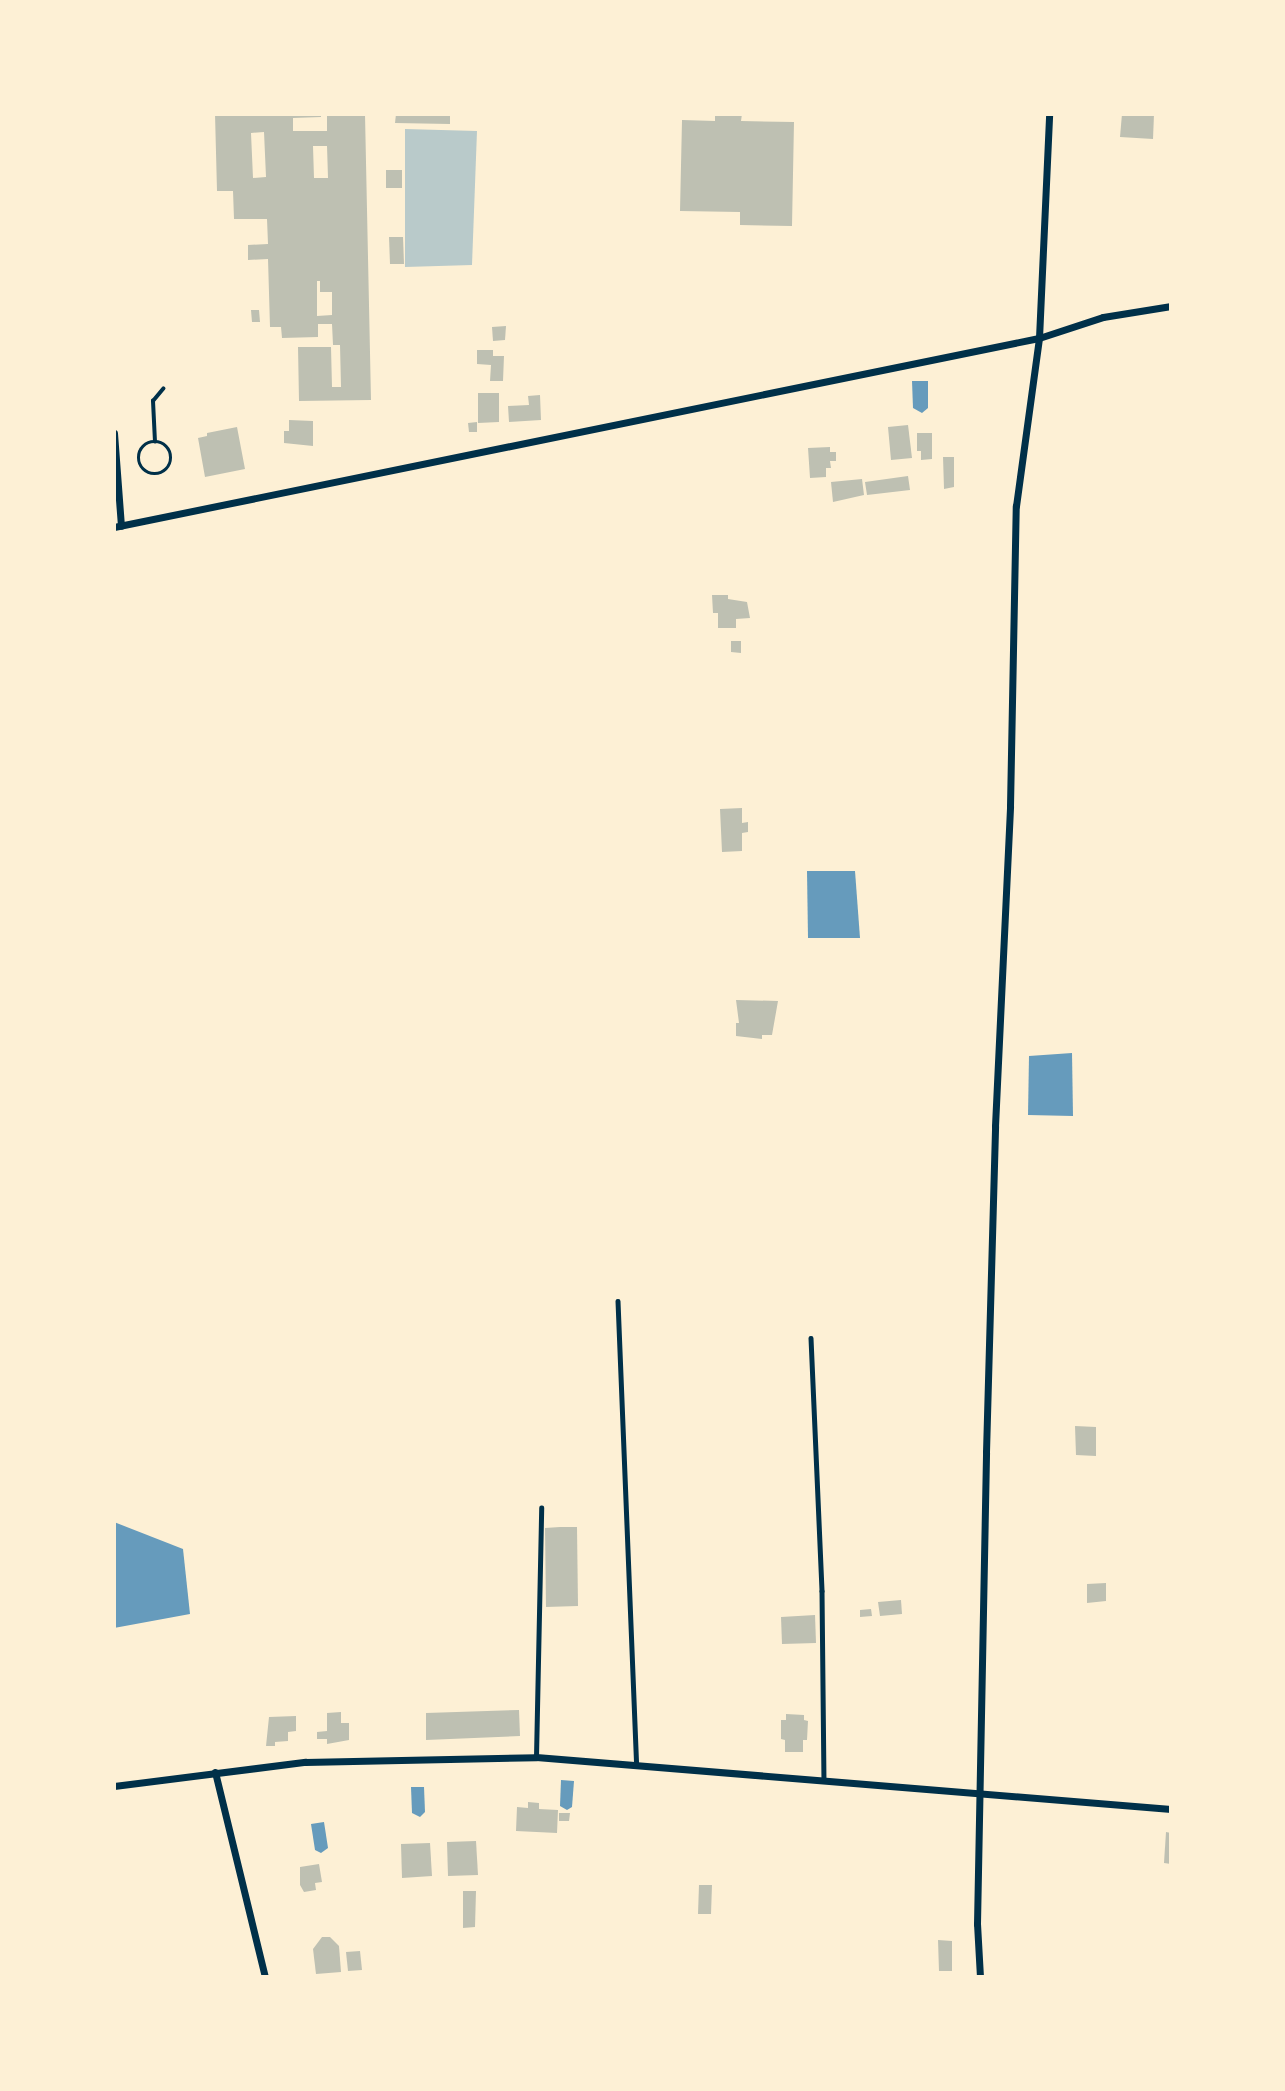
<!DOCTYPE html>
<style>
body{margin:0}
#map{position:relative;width:1285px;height:2091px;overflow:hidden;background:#fdf0d5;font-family:Barlow,sans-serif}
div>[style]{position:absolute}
.green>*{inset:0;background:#b9caca}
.water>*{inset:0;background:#669bbc}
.building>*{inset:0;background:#bec0b2}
.path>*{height:3.5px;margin:-1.75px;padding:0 1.75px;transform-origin:1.75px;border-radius:1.75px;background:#003049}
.path>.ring{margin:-1.75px;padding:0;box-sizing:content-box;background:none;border:3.5px solid #003049;border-radius:50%}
.service>*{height:4.5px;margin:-2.25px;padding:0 2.25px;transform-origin:2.25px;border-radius:2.25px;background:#003049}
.minor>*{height:7px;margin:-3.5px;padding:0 3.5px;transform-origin:3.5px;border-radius:3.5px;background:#003049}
span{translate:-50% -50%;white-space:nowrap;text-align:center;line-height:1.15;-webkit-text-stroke:6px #fdf0d5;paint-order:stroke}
.frame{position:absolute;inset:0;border:116px solid #fdf0d5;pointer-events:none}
</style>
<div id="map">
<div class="green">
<i style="clip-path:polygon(405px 129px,477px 131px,472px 265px,405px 267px)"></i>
</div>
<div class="water">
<i style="clip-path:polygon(912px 381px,928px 381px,928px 408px,922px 413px,913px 408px)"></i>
<i style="clip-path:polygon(855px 871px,860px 938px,808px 938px,807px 871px)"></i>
<i style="clip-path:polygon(1072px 1053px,1073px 1116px,1028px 1115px,1029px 1056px)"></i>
<i style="clip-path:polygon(114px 1522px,183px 1549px,190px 1614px,114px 1628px)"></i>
<i style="clip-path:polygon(561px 1780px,574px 1781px,572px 1807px,567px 1810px,560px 1806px)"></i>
<i style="clip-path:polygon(411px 1787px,424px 1787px,425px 1812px,420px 1817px,412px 1813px)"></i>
<i style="clip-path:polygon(324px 1822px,328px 1848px,321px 1853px,315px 1850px,311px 1824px)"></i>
</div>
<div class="building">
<i style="clip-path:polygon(evenodd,215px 114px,321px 114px,321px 117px,293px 118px,293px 131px,327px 131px,327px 114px,365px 114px,371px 400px,299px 401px,298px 347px,331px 347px,332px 387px,341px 387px,340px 345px,333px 345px,332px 324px,318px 324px,318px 337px,282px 338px,281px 327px,270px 327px,268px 259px,248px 260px,248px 245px,268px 244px,267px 219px,234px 219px,233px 191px,217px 191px,215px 114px,264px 132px,266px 177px,253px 178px,251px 133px,264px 132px,215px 114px,313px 146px,327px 146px,328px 178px,314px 178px,313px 146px,215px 114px,317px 281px,320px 281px,320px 292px,332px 292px,332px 315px,317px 316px,317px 281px)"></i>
<i style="clip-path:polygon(396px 114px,450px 114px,450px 124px,395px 123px)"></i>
<i style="clip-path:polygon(715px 114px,742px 114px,741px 121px,794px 122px,792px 226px,740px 225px,740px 212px,680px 211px,682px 120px,715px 121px)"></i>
<i style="clip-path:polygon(1122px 114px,1154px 114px,1153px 139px,1120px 137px)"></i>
<i style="clip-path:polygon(386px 170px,402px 170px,402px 188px,386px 188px)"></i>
<i style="clip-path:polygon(389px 237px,403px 237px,404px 264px,390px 264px)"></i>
<i style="clip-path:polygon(251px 310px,259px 310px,260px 322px,252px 322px)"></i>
<i style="clip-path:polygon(506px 326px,505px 340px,493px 341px,492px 327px)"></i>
<i style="clip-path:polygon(477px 350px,493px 350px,493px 356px,504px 356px,503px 381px,490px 381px,491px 365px,477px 364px)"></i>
<i style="clip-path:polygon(478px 393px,499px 393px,499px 422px,478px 423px)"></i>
<i style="clip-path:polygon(540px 395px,541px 420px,509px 422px,508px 406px,529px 405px,528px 396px)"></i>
<i style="clip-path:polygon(289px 420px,313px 421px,313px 446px,284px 443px,284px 431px,289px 431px)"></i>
<i style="clip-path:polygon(477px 422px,477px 432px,469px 432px,468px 423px)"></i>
<i style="clip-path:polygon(908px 425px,912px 458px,891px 460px,888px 427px)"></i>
<i style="clip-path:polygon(237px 427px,245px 469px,205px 477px,198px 438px,207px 436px,207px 433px)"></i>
<i style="clip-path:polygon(917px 433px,932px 433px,932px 459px,921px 460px,921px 451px,917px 451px)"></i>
<i style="clip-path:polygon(830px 447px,830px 452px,836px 452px,836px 461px,830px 461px,831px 468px,826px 468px,826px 477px,810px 478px,808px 448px)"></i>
<i style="clip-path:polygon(943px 457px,954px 457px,954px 487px,944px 489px)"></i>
<i style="clip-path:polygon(908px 476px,910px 490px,867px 495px,865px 482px)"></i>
<i style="clip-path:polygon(862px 479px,864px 495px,833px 502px,831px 482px)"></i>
<i style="clip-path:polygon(712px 595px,728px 595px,728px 599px,747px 602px,750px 618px,736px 619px,736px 628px,718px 628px,718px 613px,713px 613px)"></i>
<i style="clip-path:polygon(731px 641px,741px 641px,741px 653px,731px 652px)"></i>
<i style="clip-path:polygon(742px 808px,742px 823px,748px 822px,748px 832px,742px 833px,742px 851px,722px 852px,720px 809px)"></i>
<i style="clip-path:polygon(736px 1000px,778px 1001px,772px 1035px,762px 1035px,762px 1039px,736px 1036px,736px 1023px,739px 1023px)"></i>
<i style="clip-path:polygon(1075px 1426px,1096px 1427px,1096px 1456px,1076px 1455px)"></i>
<i style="clip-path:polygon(560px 1527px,577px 1527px,578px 1606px,546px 1607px,545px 1528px)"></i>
<i style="clip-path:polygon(1106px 1583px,1106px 1601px,1087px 1603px,1087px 1584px)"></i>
<i style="clip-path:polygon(901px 1600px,902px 1614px,880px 1616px,878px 1602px)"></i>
<i style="clip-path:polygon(871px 1609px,872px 1616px,860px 1617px,860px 1610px)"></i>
<i style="clip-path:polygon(815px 1615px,816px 1643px,782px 1644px,781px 1617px)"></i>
<i style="clip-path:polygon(519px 1710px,520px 1736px,426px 1740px,426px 1713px)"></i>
<i style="clip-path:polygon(341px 1712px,341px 1723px,349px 1723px,349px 1740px,327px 1744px,327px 1739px,317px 1739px,317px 1732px,327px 1731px,327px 1713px)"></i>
<i style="clip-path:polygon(786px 1714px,804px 1715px,804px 1720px,808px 1721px,807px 1740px,803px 1740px,803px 1752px,785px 1752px,785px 1740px,781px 1739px,781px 1720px,786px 1720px)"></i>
<i style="clip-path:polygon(296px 1716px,296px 1731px,288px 1732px,288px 1741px,275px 1742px,275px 1746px,266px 1746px,269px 1717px)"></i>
<i style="clip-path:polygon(528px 1802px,539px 1803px,539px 1809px,558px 1810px,557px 1833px,516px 1831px,517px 1807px,528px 1808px)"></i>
<i style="clip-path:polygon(559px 1813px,570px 1813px,569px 1821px,559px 1821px)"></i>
<i style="clip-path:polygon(1166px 1832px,1171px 1833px,1171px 1864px,1164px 1863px)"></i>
<i style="clip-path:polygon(476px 1841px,478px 1875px,448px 1876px,447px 1842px)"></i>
<i style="clip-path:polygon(430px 1843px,432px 1876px,402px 1878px,401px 1844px)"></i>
<i style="clip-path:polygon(319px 1864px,322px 1882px,315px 1883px,316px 1890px,304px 1892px,300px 1885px,300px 1867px)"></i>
<i style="clip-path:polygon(699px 1885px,712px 1885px,711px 1914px,698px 1914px)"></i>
<i style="clip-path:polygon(463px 1891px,476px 1891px,475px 1927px,463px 1928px)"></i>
<i style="clip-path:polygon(322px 1937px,330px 1937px,339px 1946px,341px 1972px,316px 1974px,313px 1949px)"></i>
<i style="clip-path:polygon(938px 1940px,952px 1941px,952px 1971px,939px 1971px)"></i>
<i style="clip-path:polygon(360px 1951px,362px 1970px,348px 1971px,346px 1952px)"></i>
</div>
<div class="path">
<i style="left:155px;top:442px;width:41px;rotate:-92.8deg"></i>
<i style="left:153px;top:401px;width:16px;rotate:-50deg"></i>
<i class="ring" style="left:139px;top:442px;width:28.5px;height:28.5px"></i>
</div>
<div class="service">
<i style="left:618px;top:1301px;width:463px;rotate:87.7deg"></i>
<i style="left:811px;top:1338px;width:253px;rotate:87.5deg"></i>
<i style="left:822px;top:1591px;width:189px;rotate:89.4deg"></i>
<i style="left:536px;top:1757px;width:249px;rotate:-88.8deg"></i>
</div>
<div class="minor">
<i style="left:114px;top:433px;width:93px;rotate:85.7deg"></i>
<i style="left:114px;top:527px;width:944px;rotate:-11.55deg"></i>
<i style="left:1039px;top:338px;width:67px;rotate:-18.2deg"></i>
<i style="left:1103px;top:317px;width:69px;rotate:-9.2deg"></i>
<i style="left:215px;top:1772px;width:211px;rotate:76.3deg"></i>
<i style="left:114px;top:1786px;width:193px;rotate:-7.2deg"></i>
<i style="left:305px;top:1762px;width:231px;rotate:-1.2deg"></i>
<i style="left:536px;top:1757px;width:637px;rotate:4.68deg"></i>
<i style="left:980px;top:1977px;width:53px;rotate:-93.2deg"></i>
<i style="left:977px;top:1924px;width:472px;rotate:-88.9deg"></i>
<i style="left:986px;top:1452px;width:326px;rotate:-88.4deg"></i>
<i style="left:995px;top:1126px;width:320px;rotate:-87.3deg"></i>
<i style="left:1010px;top:806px;width:300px;rotate:-88.9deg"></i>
<i style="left:1016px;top:506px;width:170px;rotate:-82.2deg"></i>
<i style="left:1039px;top:338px;width:224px;rotate:-87.4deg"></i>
</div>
<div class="frame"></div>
</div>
